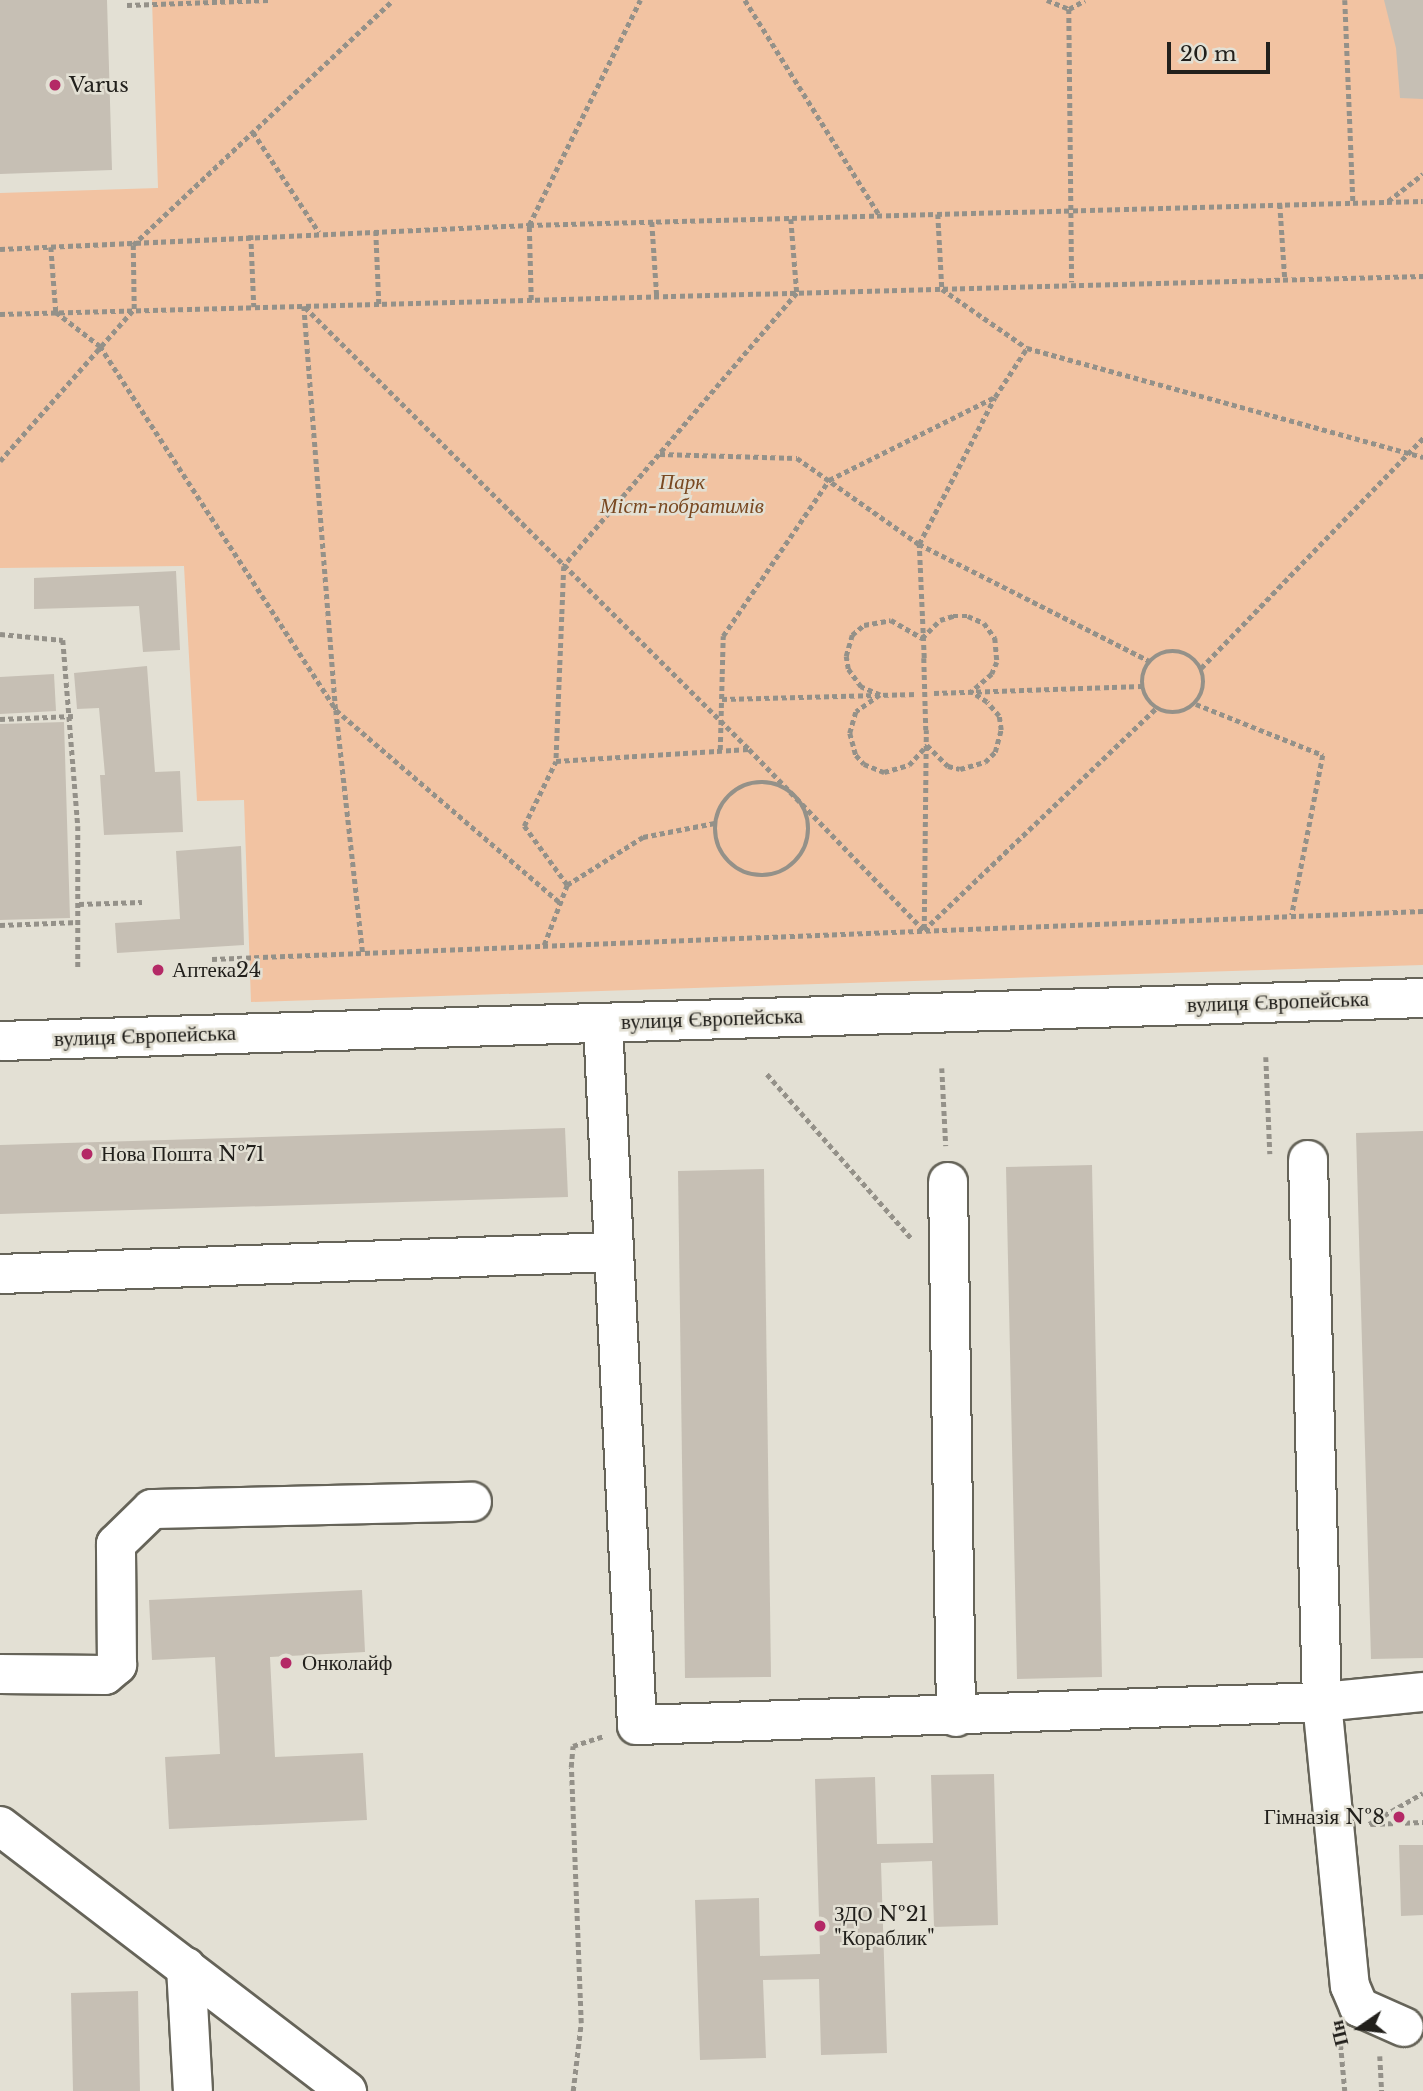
<!DOCTYPE html>
<meta charset="utf-8">
<style>
body{margin:0}
#map{position:relative;width:1423px;height:2091px;overflow:hidden;background:#e3e0d4;font-family:"Libre Baskerville",serif}
div>[style]{position:absolute}
.green>*{inset:0;background:#f2c3a2}
.building>*{inset:0;background:#c6bfb4}
.path>*{height:4.5px;margin-top:-2.25px;transform-origin:0;background:repeating-linear-gradient(90deg,#949189 0 5px,transparent 0 8.5px)}
.path>.ring{margin:-2.25px;padding:0;box-sizing:content-box;background:none;border:4.5px solid #949189;border-radius:50%}
.roads{filter:drop-shadow(2px 0 #666459) drop-shadow(-2px 0 #666459) drop-shadow(0 2px #666459) drop-shadow(0 -2px #666459)}
.minor>*{height:38px;margin:-19px;padding:0 19px;transform-origin:19px;border-radius:19px;background:#fff}
.path-bridge>*{height:4.5px;margin-top:-2.25px;transform-origin:0;background:repeating-linear-gradient(90deg,#949189 0 5px,transparent 0 8.5px)}
.dots>*{width:19px;height:19px;translate:-50% -50%;box-sizing:border-box;border:4px solid #e3e0d4;border-radius:50%}
span{translate:-50% -50%;white-space:nowrap;text-align:center;line-height:1.15;-webkit-text-stroke:5px #e3e0d4;paint-order:stroke}
.poi-label{font-size:21px;color:#22201c}
.left{translate:0 -50%;text-align:left}
.right{translate:-100% -50%;text-align:right}
.park-label{font-size:21px;color:#794821;font-style:italic}
.street-label{font-size:21px;color:#22201c}
.north{position:absolute;left:1325px;top:1993px;width:70px;height:70px;-webkit-text-stroke:5px #e3e0d4;paint-order:stroke;rotate:256deg;font-size:19px;font-weight:700;line-height:28px;text-align:center;color:#22201c}
.north::after{content:'';display:block;margin:auto;width:24px;height:32px;background:#22201c;clip-path:polygon(50% 0,100% 100%,50% 72%,0 100%)}
.scale{position:absolute;left:1167px;top:42px;width:103px;height:32px;box-sizing:border-box;border:4px solid #22201c;border-top:0;padding-left:9px;font-size:21px;line-height:24px;white-space:nowrap;color:#22201c;-webkit-text-stroke:5px #e3e0d4;paint-order:stroke}
</style>
<div id="map">
<div class="green">
<i style="clip-path:polygon(152px 0,1423px 0,1423px 965px,251px 1002px,244px 800px,197px 801px,184px 566px,0 568px,0 193px,158px 188px)"></i>
</div>
<div class="building">
<i style="clip-path:polygon(0 0,107px 0,112px 170px,0 174px)"></i>
<i style="clip-path:polygon(1384px 0,1423px 0,1423px 99px,1400px 98px,1396px 48px)"></i>
<i style="clip-path:polygon(176px 571px,180px 650px,143px 652px,139px 606px,34px 609px,34px 578px)"></i>
<i style="clip-path:polygon(147px 666px,155px 772px,180px 771px,183px 832px,104px 835px,100px 775px,105px 775px,99px 708px,77px 709px,74px 673px)"></i>
<i style="clip-path:polygon(54px 674px,56px 711px,0 714px,0 677px)"></i>
<i style="clip-path:polygon(64px 722px,70px 918px,0 920px,0 724px)"></i>
<i style="clip-path:polygon(241px 846px,244px 945px,117px 953px,115px 923px,180px 919px,176px 851px)"></i>
<i style="clip-path:polygon(565px 1128px,568px 1197px,0 1214px,0 1145px)"></i>
<i style="clip-path:polygon(1423px 1131px,1423px 1658px,1371px 1659px,1356px 1133px)"></i>
<i style="clip-path:polygon(1092px 1165px,1102px 1677px,1017px 1679px,1006px 1167px)"></i>
<i style="clip-path:polygon(764px 1169px,771px 1677px,685px 1678px,678px 1171px)"></i>
<i style="clip-path:polygon(362px 1590px,365px 1652px,270px 1657px,275px 1757px,363px 1753px,367px 1820px,169px 1829px,165px 1757px,220px 1754px,215px 1657px,152px 1660px,149px 1600px)"></i>
<i style="clip-path:polygon(994px 1774px,998px 1925px,934px 1927px,932px 1861px,881px 1863px,887px 2053px,821px 2055px,819px 1979px,763px 1980px,766px 2058px,700px 2060px,695px 1900px,759px 1898px,760px 1956px,820px 1954px,815px 1779px,875px 1777px,877px 1844px,933px 1843px,931px 1775px)"></i>
<i style="clip-path:polygon(1399px 1845px,1423px 1845px,1423px 1915px,1401px 1916px)"></i>
<i style="clip-path:polygon(138px 1991px,140px 2091px,73px 2091px,71px 1993px)"></i>
</div>
<div class="path">
<i style="left:745px;top:0;width:255px;rotate:58deg"></i>
<i style="left:1047px;top:0;width:24px;rotate:22deg"></i>
<i style="left:1069px;top:9px;width:18px;rotate:-29deg"></i>
<i style="left:1345px;top:0;width:202px;rotate:87.7deg"></i>
<i style="left:127px;top:5px;width:142px;rotate:-2deg"></i>
<i style="left:1069px;top:9px;width:273px;rotate:89.4deg"></i>
<i style="left:253px;top:132px;width:120px;rotate:56.6deg"></i>
<i style="left:1388px;top:201px;width:44px;rotate:-37.6deg"></i>
<i style="left:1280px;top:204px;width:76px;rotate:86.2deg"></i>
<i style="left:938px;top:214px;width:75px;rotate:86.9deg"></i>
<i style="left:942px;top:289px;width:103px;rotate:34.8deg"></i>
<i style="left:1027px;top:348px;width:411px;rotate:15.4deg"></i>
<i style="left:791px;top:219px;width:74px;rotate:85.4deg"></i>
<i style="left:797px;top:293px;width:359px;rotate:130.5deg"></i>
<i style="left:564px;top:566px;width:195px;rotate:92.3deg"></i>
<i style="left:556px;top:761px;width:193px;rotate:-3.6deg"></i>
<i style="left:749px;top:749px;width:252px;rotate:46deg"></i>
<i style="left:924px;top:930px;width:321px;rotate:-43.7deg"></i>
<i style="left:652px;top:222px;width:75px;rotate:86.2deg"></i>
<i style="left:376px;top:231px;width:73px;rotate:87.6deg"></i>
<i style="left:251px;top:235px;width:72px;rotate:87.6deg"></i>
<i style="left:51px;top:247px;width:65px;rotate:85.6deg"></i>
<i style="left:56px;top:312px;width:56px;rotate:37.7deg"></i>
<i style="left:100px;top:346px;width:434px;rotate:57deg"></i>
<i style="left:336px;top:710px;width:244px;rotate:83.7deg"></i>
<i style="left:0;top:249px;width:530px;rotate:-2.6deg"></i>
<i style="left:529px;top:225px;width:894px;rotate:-1.54deg"></i>
<i style="left:531px;top:300px;width:75px;rotate:-91.5deg"></i>
<i style="left:529px;top:225px;width:251px;rotate:-63.7deg"></i>
<i style="left:304px;top:306px;width:405px;rotate:85.5deg"></i>
<i style="left:336px;top:710px;width:296px;rotate:40.7deg"></i>
<i style="left:305px;top:307px;width:626px;rotate:44.87deg"></i>
<i style="left:0;top:314px;width:1424px;rotate:-1.53deg"></i>
<i style="left:660px;top:454px;width:137px;rotate:1.7deg"></i>
<i style="left:797px;top:458px;width:149px;rotate:35.2deg"></i>
<i style="left:919px;top:544px;width:259px;rotate:26.9deg"></i>
<i style="left:0;top:461px;width:203px;rotate:-48.6deg"></i>
<i style="left:134px;top:309px;width:64px;rotate:-90.9deg"></i>
<i style="left:133px;top:245px;width:357px;rotate:-43.3deg"></i>
<i style="left:0;top:634px;width:63px;rotate:5.4deg"></i>
<i style="left:63px;top:640px;width:187px;rotate:85.4deg"></i>
<i style="left:78px;top:826px;width:141px;rotate:90deg"></i>
<i class="ring" style="left:1142px;top:651px;width:57.5px;height:57.5px"></i>
<i style="left:924px;top:658px;width:114px;rotate:-92.5deg"></i>
<i style="left:919px;top:544px;width:165px;rotate:-62.7deg"></i>
<i style="left:995px;top:397px;width:59px;rotate:-56.9deg"></i>
<i style="left:1201px;top:668px;width:320px;rotate:-46deg"></i>
<i style="left:934px;top:693px;width:208px;rotate:-1.9deg"></i>
<i style="left:880px;top:695px;width:29px;rotate:145deg"></i>
<i style="left:856px;top:712px;width:22px;rotate:106deg"></i>
<i style="left:850px;top:733px;width:23px;rotate:75deg"></i>
<i style="left:856px;top:755px;width:12px;rotate:48deg"></i>
<i style="left:864px;top:764px;width:22px;rotate:22deg"></i>
<i style="left:884px;top:772px;width:26px;rotate:-16deg"></i>
<i style="left:909px;top:765px;width:27px;rotate:-48deg"></i>
<i style="left:927px;top:745px;width:30px;rotate:45deg"></i>
<i style="left:948px;top:766px;width:12px;rotate:14deg"></i>
<i style="left:960px;top:769px;width:26px;rotate:-16deg"></i>
<i style="left:985px;top:762px;width:14px;rotate:-45deg"></i>
<i style="left:995px;top:752px;width:23px;rotate:-75deg"></i>
<i style="left:1001px;top:730px;width:14px;rotate:-98deg"></i>
<i style="left:999px;top:716px;width:18px;rotate:-131deg"></i>
<i style="left:987px;top:702px;width:19px;rotate:-148deg"></i>
<i style="left:880px;top:695px;width:21px;rotate:-157deg"></i>
<i style="left:861px;top:687px;width:22px;rotate:-126deg"></i>
<i style="left:848px;top:669px;width:13px;rotate:-99deg"></i>
<i style="left:846px;top:656px;width:22px;rotate:-74deg"></i>
<i style="left:852px;top:635px;width:16px;rotate:-40deg"></i>
<i style="left:864px;top:625px;width:27px;rotate:-10deg"></i>
<i style="left:891px;top:620px;width:36px;rotate:30deg"></i>
<i style="left:922px;top:638px;width:25px;rotate:-45deg"></i>
<i style="left:940px;top:620px;width:14px;rotate:-17deg"></i>
<i style="left:953px;top:616px;width:15px"></i>
<i style="left:968px;top:616px;width:17px;rotate:24deg"></i>
<i style="left:984px;top:623px;width:19px;rotate:54deg"></i>
<i style="left:995px;top:638px;width:24px;rotate:85deg"></i>
<i style="left:997px;top:662px;width:13px;rotate:113deg"></i>
<i style="left:992px;top:674px;width:28px;rotate:139deg"></i>
<i style="left:722px;top:699px;width:195px;rotate:-1.5deg"></i>
<i style="left:1196px;top:704px;width:137px;rotate:21.9deg"></i>
<i style="left:1323px;top:755px;width:163px;rotate:101deg"></i>
<i style="left:0;top:719px;width:73px;rotate:-2.4deg"></i>
<i style="left:720px;top:750px;width:114px;rotate:-88.5deg"></i>
<i style="left:723px;top:636px;width:189px;rotate:-55.8deg"></i>
<i style="left:829px;top:480px;width:186px;rotate:-26.6deg"></i>
<i class="ring" style="left:715px;top:782px;width:89.5px;height:89.5px"></i>
<i style="left:567px;top:885px;width:90px;rotate:-32.3deg"></i>
<i style="left:643px;top:837px;width:73px;rotate:-11deg"></i>
<i style="left:79px;top:904px;width:63px;rotate:-1.8deg"></i>
<i style="left:0;top:925px;width:79px;rotate:-2.2deg"></i>
<i style="left:924px;top:929px;width:199px;rotate:-89.4deg"></i>
<i style="left:544px;top:945px;width:64px;rotate:-69deg"></i>
<i style="left:567px;top:885px;width:73px;rotate:-126.1deg"></i>
<i style="left:524px;top:826px;width:72px;rotate:-63.8deg"></i>
<i style="left:212px;top:959px;width:1212px;rotate:-2.27deg"></i>
<i style="left:1266px;top:1057px;width:97px;rotate:87.6deg"></i>
<i style="left:942px;top:1068px;width:78px;rotate:87.1deg"></i>
<i style="left:767px;top:1074px;width:220px;rotate:48.7deg"></i>
<i style="left:1369px;top:1824px;width:62px;rotate:-29.9deg"></i>
<i style="left:1371px;top:1824px;width:52px;rotate:-2.2deg"></i>
<i style="left:1340px;top:2036px;width:55px;rotate:84.8deg"></i>
<i style="left:1380px;top:2056px;width:35px;rotate:87deg"></i>
<i style="left:573px;top:2091px;width:68px;rotate:-83.3deg"></i>
<i style="left:581px;top:2023px;width:256px;rotate:-92.2deg"></i>
<i style="left:571px;top:1767px;width:21px;rotate:-85deg"></i>
<i style="left:573px;top:1746px;width:32px;rotate:-18deg"></i>
</div>
<div class="roads">
<div class="minor">
<i style="left:603px;top:1023px;width:703px;rotate:87.23deg"></i>
<i style="left:637px;top:1725px;width:685px;rotate:-1.92deg"></i>
<i style="left:1322px;top:1702px;width:285px;rotate:84.4deg"></i>
<i style="left:1350px;top:1986px;width:23px;rotate:67deg"></i>
<i style="left:1359px;top:2007px;width:49px;rotate:24deg"></i>
<i style="left:0;top:1041px;width:1424px;rotate:-1.73deg"></i>
<i style="left:1308px;top:1160px;width:542px;rotate:88.52deg"></i>
<i style="left:1322px;top:1702px;width:101px;rotate:-5.7deg"></i>
<i style="left:948px;top:1182px;width:535px;rotate:89.14deg"></i>
<i style="left:0;top:1274px;width:611px;rotate:-2.06deg"></i>
<i style="left:0;top:1674px;width:105px;rotate:0.5deg"></i>
<i style="left:105px;top:1675px;width:16px;rotate:-40deg"></i>
<i style="left:117px;top:1665px;width:121px;rotate:-90.5deg"></i>
<i style="left:116px;top:1544px;width:50px;rotate:-44.2deg"></i>
<i style="left:152px;top:1509px;width:320px;rotate:-1.3deg"></i>
<i style="left:0;top:1826px;width:437px;rotate:37.4deg"></i>
<i style="left:186px;top:1967px;width:124px;rotate:86.8deg"></i>
</div>
</div>
<div class="path-bridge">
<i style="left:924px;top:658px;width:72px;rotate:88.4deg"></i>
</div>
<div class="dots">
<i style="left:55px;top:85px;background:#b42966"></i>
<i style="left:158px;top:970px;background:#b42966"></i>
<i style="left:87px;top:1154px;background:#b42966"></i>
<i style="left:286px;top:1663px;background:#b42966"></i>
<i style="left:1399px;top:1817px;background:#b42966"></i>
<i style="left:820px;top:1926px;background:#b42966"></i>
</div>
<div class="poi-label">
<span class="left" style="left:69px;top:85px">Varus</span>
<span class="left" style="left:172px;top:970px">Аптека24</span>
<span class="left" style="left:101px;top:1154px">Нова Пошта №71</span>
<span class="left" style="left:302px;top:1663px">Онколайф</span>
<span class="right" style="left:1385px;top:1817px">Гімназія №8</span>
<span class="left" style="left:834px;top:1926px">ЗДО №21<br>"Кораблик"</span>
</div>
<div class="park-label">
<span style="left:682px;top:494px">Парк<br>Міст-побратимів</span>
</div>
<div class="street-label">
<span style="left:1278px;top:1002px;rotate:-2deg">вулиця Європейська</span>
<span style="left:712px;top:1019px;rotate:-2deg">вулиця Європейська</span>
<span style="left:145px;top:1036px;rotate:-2deg">вулиця Європейська</span>
</div>
<div class="north">Пн</div>
<div class="scale">20 m</div>
</div>
